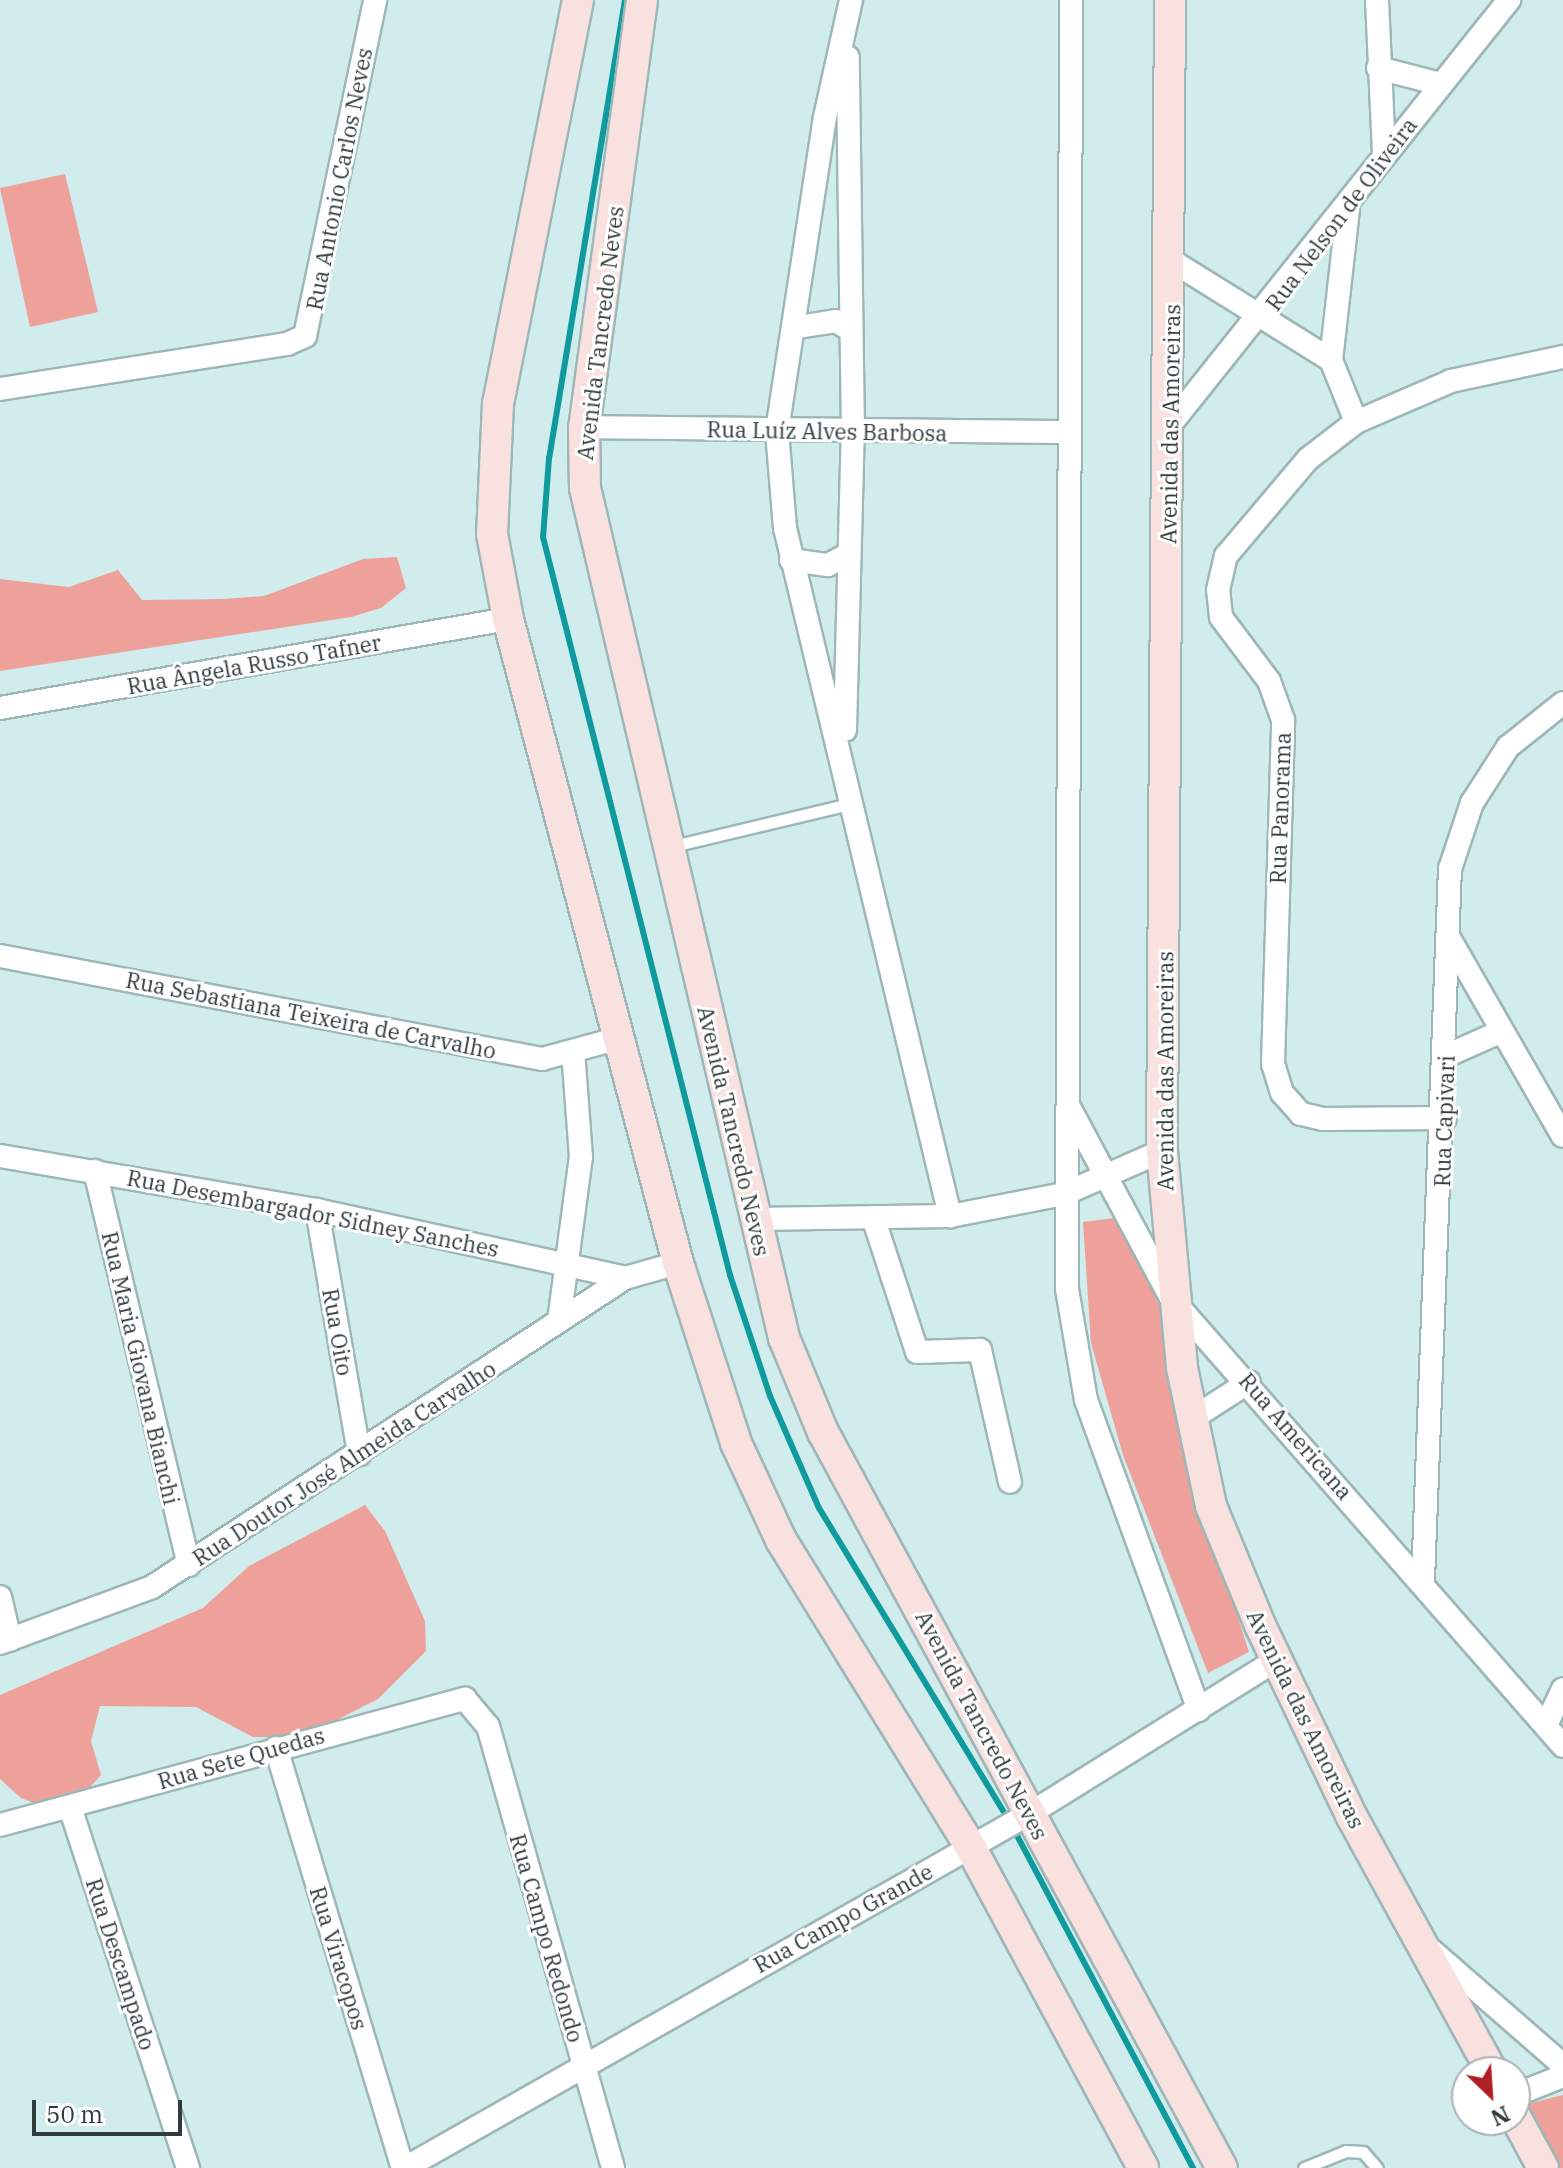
<!DOCTYPE html>
<meta charset="utf-8">
<style>
body{margin:0}
#map{position:relative;width:1563px;height:2168px;overflow:hidden;background:#d1eced;font-family:"IBM Plex Serif",serif}
div>[style]{position:absolute}
.green>*{inset:0;background:#eda19a}
.stream>*{height:6px;margin:-3px;padding:0 3px;transform-origin:3px;border-radius:3px;background:#0f9a9e}
.roads{filter:drop-shadow(2px 0 #9db7b7) drop-shadow(-2px 0 #9db7b7) drop-shadow(0 2px #9db7b7) drop-shadow(0 -2px #9db7b7)}
.service>*{height:11px;margin:-5.5px;padding:0 5.5px;transform-origin:5.5px;border-radius:5.5px;background:#fff}
.minor>*{height:22px;margin:-11px;padding:0 11px;transform-origin:11px;border-radius:11px;background:#fff}
.secondary>*{height:30px;margin:-15px;padding:0 15px;transform-origin:15px;border-radius:15px;background:#f8e1df}
span{translate:-50% -50%;white-space:nowrap;text-align:center;line-height:1.15;-webkit-text-stroke:6px #fff;paint-order:stroke}
.street-label{font-size:22px;color:#303b3b}
.north{position:absolute;left:1451px;top:2056px;width:80px;height:80px;box-sizing:border-box;background:#fff;border:2px solid #acb1b1;border-radius:50%;rotate:155deg;font-size:22px;font-weight:700;line-height:32px;text-align:center;color:#303b3b}
.north::after{content:'';display:block;margin:auto;width:28px;height:36px;background:#b01e26;clip-path:polygon(50% 0,100% 100%,50% 72%,0 100%)}
.scale{position:absolute;left:32px;top:2100px;width:150px;height:36px;box-sizing:border-box;border:4px solid #303b3b;border-top:0;padding-left:10px;font-size:24px;line-height:28px;white-space:nowrap;color:#303b3b;-webkit-text-stroke:6px #fff;paint-order:stroke}
</style>
<div id="map">
<div class="green">
<i style="clip-path:polygon(65px 174px,98px 312px,30px 327px,0 188px)"></i>
<i style="clip-path:polygon(397px 557px,406px 588px,381px 608px,351px 617px,0 671px,0 579px,69px 587px,118px 570px,142px 600px,224px 599px,264px 596px,363px 559px)"></i>
<i style="clip-path:polygon(1115px 1218px,1171px 1320px,1213px 1539px,1249px 1652px,1208px 1673px,1123px 1455px,1091px 1343px,1083px 1222px)"></i>
<i style="clip-path:polygon(365px 1505px,385px 1531px,425px 1621px,426px 1651px,378px 1699px,315px 1731px,283px 1737px,253px 1737px,196px 1707px,100px 1706px,91px 1741px,101px 1775px,81px 1797px,52px 1810px,21px 1798px,0 1779px,0 1695px,203px 1608px,249px 1566px)"></i>
<i style="clip-path:polygon(1563px 2095px,1563px 2168px,1559px 2168px,1527px 2104px)"></i>
</div>
<div class="stream">
<i style="left:625px;top:0;width:464px;rotate:99.4deg"></i>
<i style="left:549px;top:458px;width:79px;rotate:94.3deg"></i>
<i style="left:543px;top:537px;width:761px;rotate:75.78deg"></i>
<i style="left:730px;top:1275px;width:127px;rotate:71.7deg"></i>
<i style="left:770px;top:1396px;width:122px;rotate:66.4deg"></i>
<i style="left:819px;top:1508px;width:364px;rotate:58.7deg"></i>
<i style="left:1013px;top:1828px;width:385px;rotate:62.1deg"></i>
</div>
<div class="roads">
<div class="service">
<i style="left:669px;top:847px;width:190px;rotate:-13.4deg"></i>
<i style="left:1304px;top:2168px;width:45px;rotate:-22deg"></i>
<i style="left:1346px;top:2151px;width:17px;rotate:3deg"></i>
<i style="left:1363px;top:2152px;width:21px;rotate:49deg"></i>
</div>
<div class="minor">
<i style="left:851px;top:0;width:120px;rotate:102.5deg"></i>
<i style="left:825px;top:117px;width:318px;rotate:98.7deg"></i>
<i style="left:777px;top:431px;width:97px;rotate:85.3deg"></i>
<i style="left:785px;top:528px;width:708px;rotate:76.51deg"></i>
<i style="left:1071px;top:0;width:1289px;rotate:90.18deg"></i>
<i style="left:1067px;top:1289px;width:113px;rotate:80.3deg"></i>
<i style="left:1086px;top:1400px;width:330px;rotate:70deg"></i>
<i style="left:1377px;top:0;width:155px;rotate:87.4deg"></i>
<i style="left:1378px;top:68px;width:65px;rotate:14.3deg"></i>
<i style="left:1348px;top:209px;width:152px;rotate:96.4deg"></i>
<i style="left:1331px;top:360px;width:67px;rotate:68deg"></i>
<i style="left:1172px;top:261px;width:187px;rotate:31.9deg"></i>
<i style="left:798px;top:327px;width:38px;rotate:-9deg"></i>
<i style="left:836px;top:321px;width:13px;rotate:32deg"></i>
<i style="left:0;top:389px;width:291px;rotate:-8.9deg"></i>
<i style="left:287px;top:344px;width:20px;rotate:-24deg"></i>
<i style="left:305px;top:336px;width:343px;rotate:-78.2deg"></i>
<i style="left:1170px;top:425px;width:544px;rotate:-51.42deg"></i>
<i style="left:584px;top:427px;width:486px;rotate:0.6deg"></i>
<i style="left:791px;top:560px;width:37px;rotate:8deg"></i>
<i style="left:828px;top:565px;width:21px;rotate:-28deg"></i>
<i style="left:0;top:708px;width:516px;rotate:-9.94deg"></i>
<i style="left:845px;top:730px;width:296px;rotate:-88.5deg"></i>
<i style="left:853px;top:434px;width:377px;rotate:-90.8deg"></i>
<i style="left:1449px;top:938px;width:228px;rotate:60.1deg"></i>
<i style="left:0;top:956px;width:552px;rotate:10.76deg"></i>
<i style="left:542px;top:1059px;width:81px;rotate:-15.1deg"></i>
<i style="left:1446px;top:1056px;width:59px;rotate:-24deg"></i>
<i style="left:1069px;top:1107px;width:217px;rotate:61.9deg"></i>
<i style="left:1171px;top:1298px;width:595px;rotate:48.81deg"></i>
<i style="left:1445px;top:1118px;width:122px;rotate:179.5deg"></i>
<i style="left:1323px;top:1119px;width:23px;rotate:-167deg"></i>
<i style="left:1301px;top:1114px;width:28px;rotate:-132deg"></i>
<i style="left:1282px;top:1093px;width:30px;rotate:-107deg"></i>
<i style="left:1273px;top:1064px;width:344px;rotate:-88.3deg"></i>
<i style="left:1283px;top:720px;width:41px;rotate:-109.7deg"></i>
<i style="left:1269px;top:681px;width:80px;rotate:-126.9deg"></i>
<i style="left:1221px;top:617px;width:27px;rotate:-96deg"></i>
<i style="left:1218px;top:590px;width:35px;rotate:-77deg"></i>
<i style="left:1226px;top:556px;width:127px;rotate:-49.8deg"></i>
<i style="left:1308px;top:459px;width:61px;rotate:-37.6deg"></i>
<i style="left:1356px;top:422px;width:103px;rotate:-23.3deg"></i>
<i style="left:1451px;top:381px;width:115px;rotate:-12.1deg"></i>
<i style="left:0;top:1156px;width:322px;rotate:9.7deg"></i>
<i style="left:317px;top:1210px;width:315px;rotate:12.4deg"></i>
<i style="left:95px;top:1171px;width:405px;rotate:76.6deg"></i>
<i style="left:317px;top:1210px;width:248px;rotate:80.2deg"></i>
<i style="left:873px;top:1217px;width:142px;rotate:71.9deg"></i>
<i style="left:917px;top:1352px;width:63px;rotate:-1.8deg"></i>
<i style="left:980px;top:1350px;width:135px;rotate:77.2deg"></i>
<i style="left:755px;top:1219px;width:195px;rotate:-0.9deg"></i>
<i style="left:950px;top:1216px;width:116px;rotate:-10.9deg"></i>
<i style="left:1064px;top:1194px;width:107px;rotate:-23.7deg"></i>
<i style="left:559px;top:1321px;width:165px;rotate:-82.4deg"></i>
<i style="left:581px;top:1157px;width:106px;rotate:-94.3deg"></i>
<i style="left:1190px;top:1420px;width:70px;rotate:-32.8deg"></i>
<i style="left:1423px;top:1580px;width:712px;rotate:-87.83deg"></i>
<i style="left:1450px;top:869px;width:70px;rotate:-71.6deg"></i>
<i style="left:1472px;top:803px;width:67px;rotate:-57.3deg"></i>
<i style="left:1508px;top:747px;width:70px;rotate:-38.7deg"></i>
<i style="left:0;top:1597px;width:44px;rotate:76.9deg"></i>
<i style="left:0;top:1643px;width:162px;rotate:-20.2deg"></i>
<i style="left:152px;top:1587px;width:565px;rotate:-33.16deg"></i>
<i style="left:625px;top:1278px;width:55px;rotate:-15.8deg"></i>
<i style="left:1548px;top:1721px;width:35px;rotate:-65deg"></i>
<i style="left:276px;top:1748px;width:439px;rotate:73.2deg"></i>
<i style="left:70px;top:1807px;width:380px;rotate:71.9deg"></i>
<i style="left:0;top:1825px;width:482px;rotate:-15.2deg"></i>
<i style="left:465px;top:1699px;width:35px;rotate:50deg"></i>
<i style="left:488px;top:1726px;width:459px;rotate:74.2deg"></i>
<i style="left:1431px;top:1950px;width:175px;rotate:41.1deg"></i>
<i style="left:1515px;top:2095px;width:52px;rotate:-21.6deg"></i>
<i style="left:405px;top:2168px;width:717px;rotate:-29.57deg"></i>
<i style="left:1029px;top:1814px;width:291px;rotate:-31.9deg"></i>
</div>
<div class="secondary">
<i style="left:578px;top:0;width:411px;rotate:101.2deg"></i>
<i style="left:498px;top:403px;width:131px;rotate:92.6deg"></i>
<i style="left:492px;top:534px;width:86px;rotate:79.3deg"></i>
<i style="left:508px;top:619px;width:666px;rotate:75.21deg"></i>
<i style="left:678px;top:1263px;width:189px;rotate:72.1deg"></i>
<i style="left:736px;top:1443px;width:107px;rotate:65.1deg"></i>
<i style="left:781px;top:1540px;width:362px;rotate:58.3deg"></i>
<i style="left:971px;top:1848px;width:363px;rotate:61.7deg"></i>
<i style="left:642px;top:0;width:431px;rotate:97.7deg"></i>
<i style="left:584px;top:427px;width:61px;rotate:89.1deg"></i>
<i style="left:585px;top:488px;width:873px;rotate:76.82deg"></i>
<i style="left:784px;top:1338px;width:102px;rotate:67.5deg"></i>
<i style="left:823px;top:1432px;width:837px;rotate:61.54deg"></i>
<i style="left:1170px;top:0;width:1151px;rotate:90.4deg"></i>
<i style="left:1162px;top:1151px;width:218px;rotate:84.7deg"></i>
<i style="left:1182px;top:1368px;width:141px;rotate:78.1deg"></i>
<i style="left:1211px;top:1506px;width:129px;rotate:67.6deg"></i>
<i style="left:1260px;top:1625px;width:213px;rotate:64.4deg"></i>
<i style="left:1352px;top:1817px;width:291px;rotate:61.2deg"></i>
<i style="left:1515px;top:2116px;width:59px;rotate:61.7deg"></i>
</div>
</div>
<div class="street-label">
<span style="left:339px;top:179px;rotate:-79deg">Rua Antonio Carlos Neves</span>
<span style="left:1341px;top:214px;rotate:-53deg">Rua Nelson de Oliveira</span>
<span style="left:600px;top:333px;rotate:-83deg">Avenida Tancredo Neves</span>
<span style="left:1170px;top:424px;rotate:-89deg">Avenida das Amoreiras</span>
<span style="left:827px;top:431px;rotate:1deg">Rua Luíz Alves Barbosa</span>
<span style="left:254px;top:664px;rotate:-10deg">Rua Ângela Russo Tafner</span>
<span style="left:1280px;top:808px;rotate:-88deg">Rua Panorama</span>
<span style="left:311px;top:1015px;rotate:11deg">Rua Sebastiana Teixeira de Carvalho</span>
<span style="left:1165px;top:1071px;rotate:-90deg">Avenida das Amoreiras</span>
<span style="left:1444px;top:1121px;rotate:-88deg">Rua Capivari</span>
<span style="left:734px;top:1131px;rotate:77deg">Avenida Tancredo Neves</span>
<span style="left:313px;top:1213px;rotate:11deg">Rua Desembargador Sidney Sanches</span>
<span style="left:338px;top:1332px;rotate:80deg">Rua Oito</span>
<span style="left:141px;top:1368px;rotate:77deg">Rua Maria Giovana Bianchi</span>
<span style="left:1296px;top:1436px;rotate:49deg">Rua Americana</span>
<span style="left:344px;top:1463px;rotate:-33deg">Rua Doutor José Almeida Carvalho</span>
<span style="left:1306px;top:1719px;rotate:64deg">Avenida das Amoreiras</span>
<span style="left:982px;top:1725px;rotate:62deg">Avenida Tancredo Neves</span>
<span style="left:241px;top:1758px;rotate:-16deg">Rua Sete Quedas</span>
<span style="left:843px;top:1918px;rotate:-29deg">Rua Campo Grande</span>
<span style="left:547px;top:1938px;rotate:74deg">Rua Campo Redondo</span>
<span style="left:339px;top:1958px;rotate:73deg">Rua Viracopos</span>
<span style="left:121px;top:1964px;rotate:72deg">Rua Descampado</span>
</div>
<div class="north">N</div>
<div class="scale">50 m</div>
</div>
